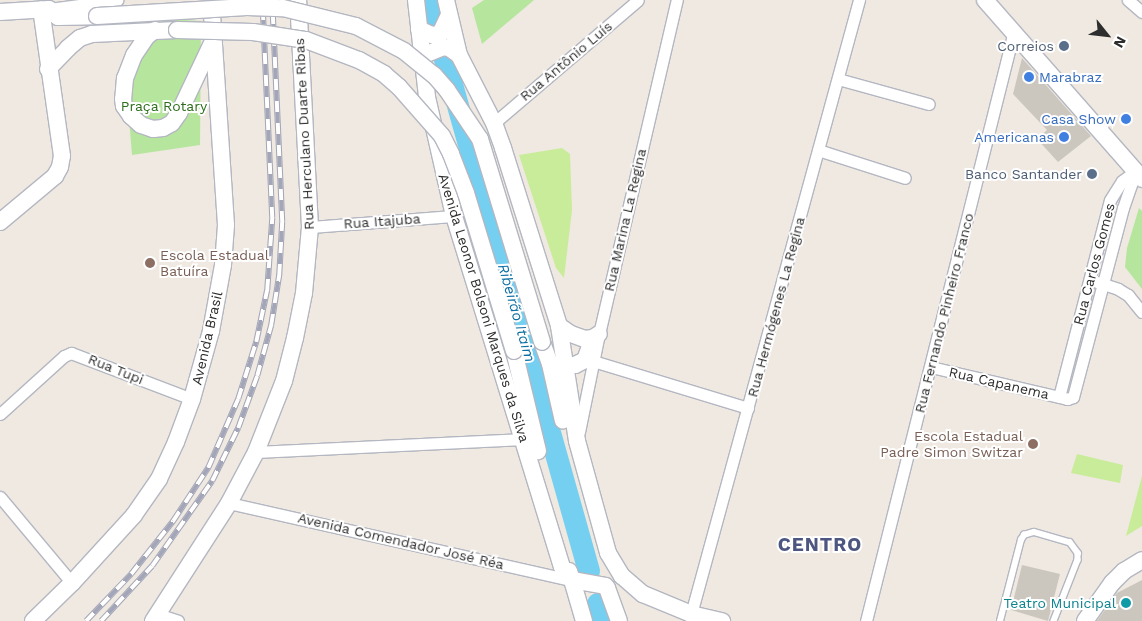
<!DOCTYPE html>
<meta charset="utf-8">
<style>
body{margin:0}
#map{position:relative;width:1142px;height:621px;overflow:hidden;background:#efe9e1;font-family:"Work Sans",sans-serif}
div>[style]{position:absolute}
.green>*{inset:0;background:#b6e59e}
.pitch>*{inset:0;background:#c9ec9a}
.river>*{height:22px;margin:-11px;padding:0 11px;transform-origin:11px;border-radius:11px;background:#75cff0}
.building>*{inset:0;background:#cbc7bf}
.roads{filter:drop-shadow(1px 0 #b4b7c1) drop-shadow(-1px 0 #b4b7c1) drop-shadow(0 1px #b4b7c1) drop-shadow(0 -1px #b4b7c1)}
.lane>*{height:5.5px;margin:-2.75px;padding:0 2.75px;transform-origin:2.75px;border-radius:2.75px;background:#fff}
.street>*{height:11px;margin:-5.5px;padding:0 5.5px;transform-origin:5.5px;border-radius:5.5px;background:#fff}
.secondary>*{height:16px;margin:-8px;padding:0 8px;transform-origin:8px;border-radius:8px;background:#fff}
.rail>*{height:5.5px;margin-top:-2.75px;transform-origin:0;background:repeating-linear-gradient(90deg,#fff 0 11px,#a3a6b8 0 22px);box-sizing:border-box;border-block:1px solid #a3a6b8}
.bridges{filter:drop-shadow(1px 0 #b4b7c1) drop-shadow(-1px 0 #b4b7c1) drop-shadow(0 1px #b4b7c1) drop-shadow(0 -1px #b4b7c1)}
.secondary-bridge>*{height:16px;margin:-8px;padding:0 8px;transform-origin:8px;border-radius:8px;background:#fff}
.dots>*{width:14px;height:14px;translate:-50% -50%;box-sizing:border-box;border:2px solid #fff;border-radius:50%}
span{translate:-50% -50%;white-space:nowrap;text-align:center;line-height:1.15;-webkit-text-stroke:4px #fff;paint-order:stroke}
.service-label{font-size:14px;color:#4e5e75}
.right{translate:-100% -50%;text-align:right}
.street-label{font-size:14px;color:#2e2e2e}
.shop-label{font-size:14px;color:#366cbe}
.left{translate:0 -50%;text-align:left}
.park-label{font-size:14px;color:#2c6e1b}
.education-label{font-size:14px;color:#785e54}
.culture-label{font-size:14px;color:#0d838f}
.water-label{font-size:15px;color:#0d6fa3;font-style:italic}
.district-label{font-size:19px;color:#4d5680;font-weight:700;letter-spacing:1px}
.north{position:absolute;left:1082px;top:10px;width:50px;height:50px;-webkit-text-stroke:4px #fff;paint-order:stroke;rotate:119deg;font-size:14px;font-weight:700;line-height:20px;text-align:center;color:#2e2e2e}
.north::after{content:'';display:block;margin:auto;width:18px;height:22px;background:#2e2e2e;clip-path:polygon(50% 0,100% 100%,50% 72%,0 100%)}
</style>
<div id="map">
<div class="green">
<i style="clip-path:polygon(484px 0,534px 0,482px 44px,472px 8px)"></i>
<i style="clip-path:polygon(167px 19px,201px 21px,200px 145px,132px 155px,128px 106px,135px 36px)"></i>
<i style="clip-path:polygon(1139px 208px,1142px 211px,1142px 289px,1125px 267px,1127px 248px)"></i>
</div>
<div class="pitch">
<i style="clip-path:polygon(562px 148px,570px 154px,572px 210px,564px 278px,556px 268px,519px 155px)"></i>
<i style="clip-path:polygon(1077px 454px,1123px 465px,1120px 483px,1071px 473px)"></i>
<i style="clip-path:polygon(1142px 476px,1142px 526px,1126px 536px)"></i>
</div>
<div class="river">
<i style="left:433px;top:0;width:17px;rotate:83deg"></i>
<i style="left:444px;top:56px;width:535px;rotate:74.28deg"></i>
<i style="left:598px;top:604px;width:18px;rotate:71deg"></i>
</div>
<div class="building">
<i style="clip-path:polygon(1022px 58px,1091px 136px,1058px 162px,1037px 139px,1047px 130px,1013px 94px)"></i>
<i style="clip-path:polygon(1022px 565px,1060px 574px,1048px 621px,1011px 610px)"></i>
<i style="clip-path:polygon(1142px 580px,1142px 621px,1097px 621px,1117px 593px)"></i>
</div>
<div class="roads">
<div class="lane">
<i style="left:1000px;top:621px;width:84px;rotate:-75.5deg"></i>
<i style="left:1021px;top:540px;width:6px;rotate:-59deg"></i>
<i style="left:1024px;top:535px;width:10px;rotate:-17deg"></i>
<i style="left:1034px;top:532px;width:37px;rotate:16deg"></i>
<i style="left:1070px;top:542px;width:14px;rotate:54deg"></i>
<i style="left:1078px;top:553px;width:7px;rotate:90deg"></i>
<i style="left:1078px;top:560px;width:66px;rotate:111.5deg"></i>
</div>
<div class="street">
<i style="left:1128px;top:0;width:18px;rotate:41deg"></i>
<i style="left:49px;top:9px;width:69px;rotate:-7.5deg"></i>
<i style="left:838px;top:79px;width:94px;rotate:15.4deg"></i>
<i style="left:494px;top:123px;width:189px;rotate:-40.5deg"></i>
<i style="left:818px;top:150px;width:91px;rotate:17.8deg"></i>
<i style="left:310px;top:227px;width:144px;rotate:-4.4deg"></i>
<i style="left:1097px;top:282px;width:22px;rotate:18deg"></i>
<i style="left:1118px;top:289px;width:12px;rotate:31deg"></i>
<i style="left:1128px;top:295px;width:22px;rotate:51deg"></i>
<i style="left:593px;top:361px;width:162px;rotate:16.9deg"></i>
<i style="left:931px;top:367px;width:140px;rotate:13.2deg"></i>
<i style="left:1067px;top:399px;width:6px;rotate:-18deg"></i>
<i style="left:1073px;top:397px;width:196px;rotate:-75.2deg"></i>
<i style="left:1123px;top:208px;width:39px;rotate:-71deg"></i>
<i style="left:1059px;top:397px;width:203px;rotate:-75.5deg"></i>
<i style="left:1110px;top:200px;width:22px;rotate:-58deg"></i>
<i style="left:1122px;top:181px;width:17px;rotate:-36deg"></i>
<i style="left:0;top:414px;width:86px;rotate:-42.2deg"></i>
<i style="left:64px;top:356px;width:8px;rotate:-23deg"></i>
<i style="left:71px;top:353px;width:129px;rotate:20.8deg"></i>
<i style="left:579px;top:432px;width:100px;rotate:-78.5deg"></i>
<i style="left:599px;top:334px;width:343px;rotate:-76.9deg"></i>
<i style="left:256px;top:452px;width:268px;rotate:-2.8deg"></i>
<i style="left:0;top:497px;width:112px;rotate:50.1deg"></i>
<i style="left:229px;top:503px;width:352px;rotate:12.7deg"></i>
<i style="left:157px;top:614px;width:22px;rotate:18deg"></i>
<i style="left:691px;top:614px;width:637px;rotate:-74.7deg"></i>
<i style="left:866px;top:621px;width:604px;rotate:-75.92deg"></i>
</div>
<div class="secondary">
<i style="left:416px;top:0;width:98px;rotate:83.5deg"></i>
<i style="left:427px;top:97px;width:122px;rotate:77.2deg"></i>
<i style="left:454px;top:216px;width:367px;rotate:72.9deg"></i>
<i style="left:562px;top:567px;width:16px;rotate:52deg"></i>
<i style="left:572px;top:580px;width:43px;rotate:73.7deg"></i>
<i style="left:446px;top:0;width:57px;rotate:76.7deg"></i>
<i style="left:459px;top:55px;width:76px;rotate:62.8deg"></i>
<i style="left:494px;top:123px;width:27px;rotate:70deg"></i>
<i style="left:503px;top:148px;width:187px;rotate:72.5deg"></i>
<i style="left:559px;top:326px;width:116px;rotate:81.1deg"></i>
<i style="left:577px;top:441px;width:116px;rotate:74.5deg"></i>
<i style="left:608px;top:553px;width:27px;rotate:59deg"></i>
<i style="left:622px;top:576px;width:28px;rotate:41deg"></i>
<i style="left:643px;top:594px;width:52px;rotate:22.6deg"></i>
<i style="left:691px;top:614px;width:32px;rotate:13deg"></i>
<i style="left:985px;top:0;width:238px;rotate:48.7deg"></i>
<i style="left:0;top:12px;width:49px;rotate:-3.5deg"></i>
<i style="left:49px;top:9px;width:12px;rotate:42deg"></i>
<i style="left:58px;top:17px;width:39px;rotate:-1deg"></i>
<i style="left:419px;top:29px;width:14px;rotate:25deg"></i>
<i style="left:432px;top:35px;width:8px;rotate:-7deg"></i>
<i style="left:440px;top:34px;width:19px;rotate:-65deg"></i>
<i style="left:155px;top:30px;width:10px;rotate:143deg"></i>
<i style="left:147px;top:36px;width:23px;rotate:124deg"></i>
<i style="left:134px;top:55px;width:25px;rotate:111deg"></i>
<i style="left:125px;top:78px;width:21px;rotate:95deg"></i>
<i style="left:123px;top:99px;width:7px;rotate:82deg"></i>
<i style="left:124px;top:106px;width:12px;rotate:55deg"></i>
<i style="left:131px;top:116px;width:13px;rotate:42deg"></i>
<i style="left:141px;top:125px;width:13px;rotate:18deg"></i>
<i style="left:153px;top:129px;width:10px;rotate:-6deg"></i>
<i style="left:163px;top:128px;width:10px;rotate:-29deg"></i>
<i style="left:172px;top:123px;width:12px;rotate:-55deg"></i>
<i style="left:179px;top:113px;width:80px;rotate:-64.7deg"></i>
<i style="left:422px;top:56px;width:23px;rotate:-23deg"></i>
<i style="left:443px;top:47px;width:6px;rotate:9deg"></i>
<i style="left:449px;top:48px;width:12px;rotate:35deg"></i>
<i style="left:48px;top:69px;width:29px;rotate:-46deg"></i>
<i style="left:68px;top:48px;width:16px;rotate:-40deg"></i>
<i style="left:80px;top:38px;width:13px;rotate:-18deg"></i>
<i style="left:92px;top:34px;width:85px;rotate:-2.7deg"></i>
<i style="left:0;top:222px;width:72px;rotate:-39.9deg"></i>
<i style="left:55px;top:176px;width:10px;rotate:-61deg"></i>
<i style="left:60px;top:167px;width:11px;rotate:-80deg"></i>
<i style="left:62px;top:156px;width:148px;rotate:-98.1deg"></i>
<i style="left:559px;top:326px;width:14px;rotate:34deg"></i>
<i style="left:571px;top:334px;width:15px;rotate:20deg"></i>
<i style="left:585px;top:339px;width:8px;rotate:-7deg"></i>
<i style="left:593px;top:338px;width:7px;rotate:-34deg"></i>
<i style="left:542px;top:342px;width:23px;rotate:70deg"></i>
<i style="left:550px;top:364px;width:58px;rotate:77.2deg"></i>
<i style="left:514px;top:351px;width:103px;rotate:76.5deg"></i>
<i style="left:557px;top:365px;width:18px"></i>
<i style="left:575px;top:365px;width:11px;rotate:-27deg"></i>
<i style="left:585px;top:360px;width:23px;rotate:-70deg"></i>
<i style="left:569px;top:571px;width:9px;rotate:72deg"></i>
<i style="left:572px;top:580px;width:34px;rotate:10deg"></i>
<i style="left:605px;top:586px;width:3px;rotate:45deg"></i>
<i style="left:607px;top:588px;width:35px;rotate:70deg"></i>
<i style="left:33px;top:621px;width:54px;rotate:-44.3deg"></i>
<i style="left:72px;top:583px;width:92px;rotate:-47.6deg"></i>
<i style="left:134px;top:515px;width:44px;rotate:-55.2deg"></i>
<i style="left:159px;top:479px;width:41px;rotate:-65.3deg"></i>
<i style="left:176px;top:442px;width:46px;rotate:-69.6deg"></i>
<i style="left:192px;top:399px;width:71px;rotate:-74.4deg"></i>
<i style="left:211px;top:331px;width:67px;rotate:-79.7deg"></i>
<i style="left:223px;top:265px;width:40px;rotate:-85.7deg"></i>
<i style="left:226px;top:225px;width:225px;rotate:-93.8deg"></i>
<i style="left:153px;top:621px;width:140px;rotate:-57.2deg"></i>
<i style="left:229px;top:503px;width:58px;rotate:-62.1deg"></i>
<i style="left:256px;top:452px;width:76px;rotate:-68.5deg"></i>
<i style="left:284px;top:381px;width:44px;rotate:-75.7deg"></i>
<i style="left:295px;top:338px;width:46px;rotate:-78.7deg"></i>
<i style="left:304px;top:293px;width:66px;rotate:-84.8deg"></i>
<i style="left:310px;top:227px;width:227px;rotate:-93deg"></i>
<i style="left:1085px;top:621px;width:47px;rotate:-54.6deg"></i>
<i style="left:1112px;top:583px;width:17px;rotate:-45deg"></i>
<i style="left:1124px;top:571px;width:21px;rotate:-31deg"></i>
</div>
</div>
<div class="rail">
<i style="left:86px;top:621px;width:65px;rotate:-46.2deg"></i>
<i style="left:131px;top:574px;width:68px;rotate:-51.6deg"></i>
<i style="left:173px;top:521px;width:64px;rotate:-56.6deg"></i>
<i style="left:208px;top:468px;width:75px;rotate:-66.5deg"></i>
<i style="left:238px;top:399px;width:60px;rotate:-72.5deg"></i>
<i style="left:256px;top:342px;width:53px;rotate:-78.1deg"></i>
<i style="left:267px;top:290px;width:72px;rotate:-86deg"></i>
<i style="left:272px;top:218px;width:218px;rotate:-92.6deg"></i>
<i style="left:101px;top:621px;width:75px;rotate:-47.2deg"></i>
<i style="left:152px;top:566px;width:104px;rotate:-54.8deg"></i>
<i style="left:212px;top:481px;width:59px;rotate:-63.9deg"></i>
<i style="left:238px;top:428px;width:55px;rotate:-69.9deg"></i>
<i style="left:257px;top:376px;width:53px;rotate:-74.6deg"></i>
<i style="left:271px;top:325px;width:51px;rotate:-80.9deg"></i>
<i style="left:279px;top:275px;width:53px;rotate:-86.8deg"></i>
<i style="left:282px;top:222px;width:222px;rotate:-92.6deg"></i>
</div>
<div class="bridges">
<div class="secondary-bridge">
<i style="left:97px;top:16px;width:150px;rotate:-3.4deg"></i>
<i style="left:247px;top:7px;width:36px;rotate:2deg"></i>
<i style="left:283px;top:8px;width:75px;rotate:13.9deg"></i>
<i style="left:356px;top:26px;width:54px;rotate:27.5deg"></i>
<i style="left:404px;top:51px;width:38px;rotate:39deg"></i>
<i style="left:434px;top:75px;width:20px;rotate:49deg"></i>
<i style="left:447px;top:90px;width:59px;rotate:56deg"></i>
<i style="left:480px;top:139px;width:212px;rotate:73deg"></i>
<i style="left:177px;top:30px;width:76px;rotate:1.5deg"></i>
<i style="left:253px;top:32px;width:54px;rotate:8.6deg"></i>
<i style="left:306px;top:40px;width:57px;rotate:20.7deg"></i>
<i style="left:359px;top:60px;width:29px;rotate:29deg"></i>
<i style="left:384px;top:74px;width:20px;rotate:41deg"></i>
<i style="left:399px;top:87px;width:65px;rotate:48.7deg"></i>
<i style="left:442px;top:136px;width:20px;rotate:63deg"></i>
<i style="left:451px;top:154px;width:42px;rotate:69deg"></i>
<i style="left:466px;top:193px;width:165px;rotate:73.1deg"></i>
</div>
</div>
<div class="dots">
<i style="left:1064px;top:46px;background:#5c6f8a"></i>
<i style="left:1029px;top:77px;background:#3f7fe0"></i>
<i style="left:1126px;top:119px;background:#3f7fe0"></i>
<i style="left:1064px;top:137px;background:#3f7fe0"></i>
<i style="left:1092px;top:174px;background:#5c6f8a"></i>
<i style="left:150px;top:263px;background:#8d6e63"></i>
<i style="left:1033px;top:444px;background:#8d6e63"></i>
<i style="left:1126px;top:603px;background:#0f9aa8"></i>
</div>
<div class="service-label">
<span class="right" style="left:1054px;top:46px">Correios</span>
<span class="right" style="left:1082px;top:174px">Banco Santander</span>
</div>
<div class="street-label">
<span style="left:566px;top:61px;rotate:-40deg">Rua Antônio Luís</span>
<span style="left:304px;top:134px;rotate:-93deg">Rua Herculano Duarte Ribas</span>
<span style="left:625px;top:220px;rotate:-77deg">Rua Marina La Regina</span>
<span style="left:382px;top:221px;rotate:-4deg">Rua Itajuba</span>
<span style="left:1094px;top:264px;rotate:-75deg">Rua Carlos Gomes</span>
<span style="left:776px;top:307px;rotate:-75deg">Rua Hermógenes La Regina</span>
<span style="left:484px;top:308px;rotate:73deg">Avenida Leonor Bolsoni Marques da Silva</span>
<span style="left:944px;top:313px;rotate:-76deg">Rua Fernando Pinheiro Franco</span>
<span style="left:207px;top:338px;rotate:-77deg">Avenida Brasil</span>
<span style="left:116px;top:369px;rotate:22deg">Rua Tupi</span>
<span style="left:999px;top:383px;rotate:13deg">Rua Capanema</span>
<span style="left:401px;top:541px;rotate:13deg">Avenida Comendador José Réa</span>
</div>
<div class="shop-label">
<span class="left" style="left:1039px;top:77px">Marabraz</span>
<span class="right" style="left:1116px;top:119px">Casa Show</span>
<span class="right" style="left:1054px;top:137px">Americanas</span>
</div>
<div class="park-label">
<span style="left:164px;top:106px">Praça Rotary</span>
</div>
<div class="education-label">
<span class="left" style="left:160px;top:263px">Escola Estadual<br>Batuíra</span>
<span class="right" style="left:1023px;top:444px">Escola Estadual<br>Padre Simon Switzar</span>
</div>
<div class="culture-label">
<span class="right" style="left:1116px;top:603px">Teatro Municipal</span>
</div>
<div class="water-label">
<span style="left:516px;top:313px;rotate:74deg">Ribeirão Itaim</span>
</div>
<div class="district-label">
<span style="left:820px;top:545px">CENTRO</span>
</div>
<div class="north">N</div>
</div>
